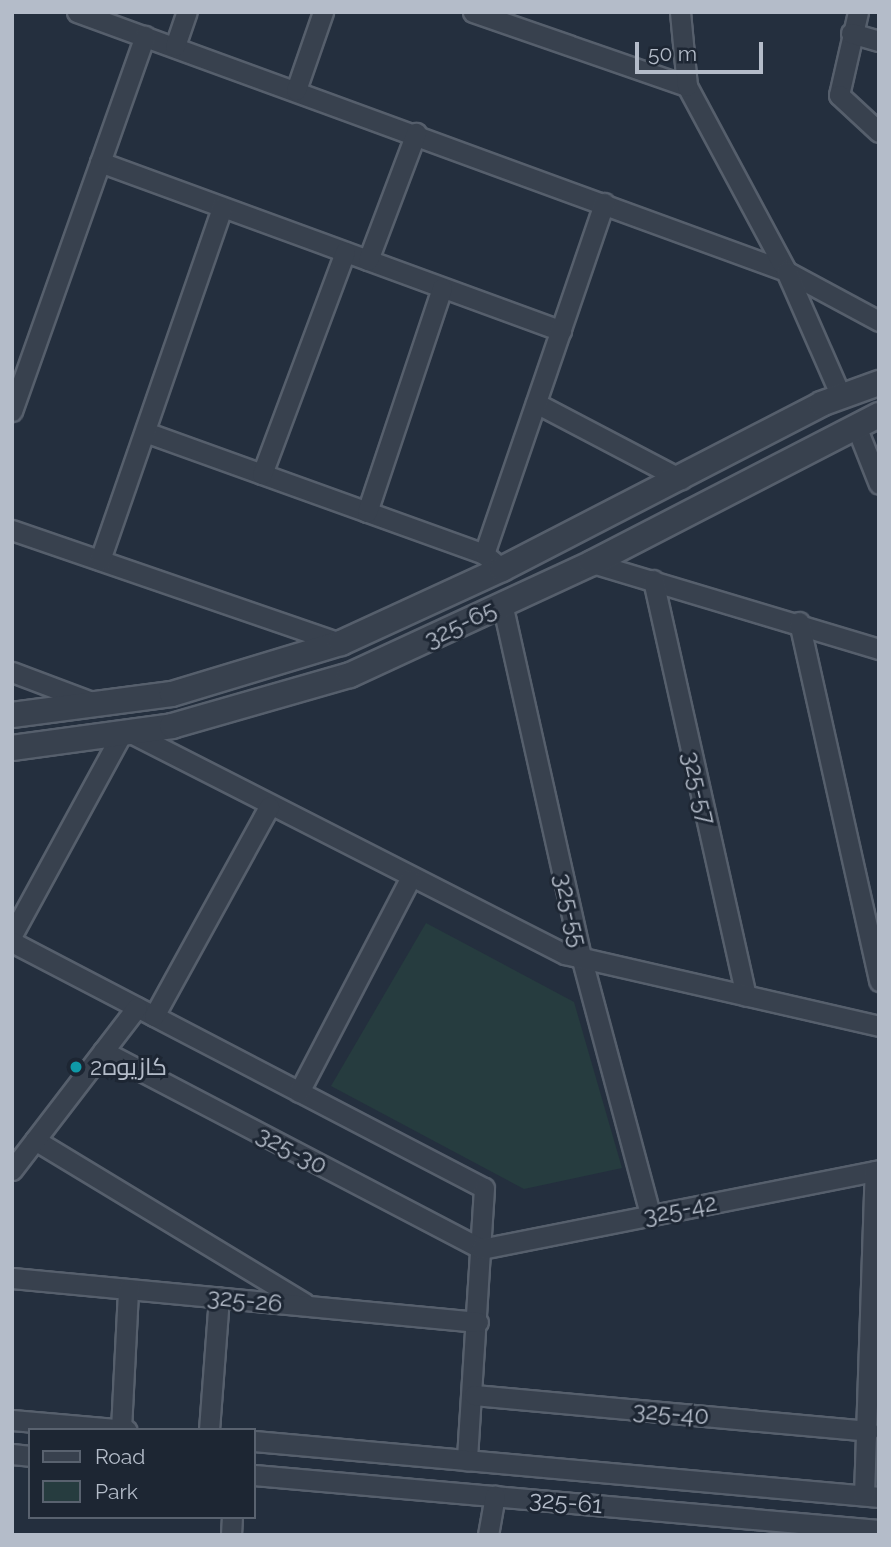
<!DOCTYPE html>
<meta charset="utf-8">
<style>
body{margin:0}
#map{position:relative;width:891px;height:1547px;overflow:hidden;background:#242f3e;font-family:Raleway,Cairo,sans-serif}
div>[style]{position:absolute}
.green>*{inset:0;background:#263c3f}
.roads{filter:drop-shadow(2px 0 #565f6c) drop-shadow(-2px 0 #565f6c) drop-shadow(0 2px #565f6c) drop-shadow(0 -2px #565f6c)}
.minor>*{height:19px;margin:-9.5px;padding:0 9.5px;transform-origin:9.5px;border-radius:9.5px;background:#38414e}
.tertiary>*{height:24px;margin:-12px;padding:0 12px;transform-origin:12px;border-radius:12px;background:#38414e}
.dots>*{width:19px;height:19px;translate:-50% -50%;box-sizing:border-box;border:4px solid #1d2633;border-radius:50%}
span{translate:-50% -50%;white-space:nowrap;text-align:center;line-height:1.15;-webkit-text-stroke:6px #1d2633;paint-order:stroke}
.street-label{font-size:24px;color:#b4bcc9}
.poi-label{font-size:24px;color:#b4bcc9}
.left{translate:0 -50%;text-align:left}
.frame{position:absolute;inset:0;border:14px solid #b4bcc9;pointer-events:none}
.legend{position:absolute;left:28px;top:1428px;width:228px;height:91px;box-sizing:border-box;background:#1d2633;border:2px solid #59626f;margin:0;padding:9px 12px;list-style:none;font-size:21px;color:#b4bcc9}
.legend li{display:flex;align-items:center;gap:14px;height:35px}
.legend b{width:35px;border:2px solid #59626f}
.scale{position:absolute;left:635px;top:42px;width:128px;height:32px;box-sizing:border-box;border:4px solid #b4bcc9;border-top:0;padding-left:9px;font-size:21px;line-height:24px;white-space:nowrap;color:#b4bcc9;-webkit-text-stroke:5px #1d2633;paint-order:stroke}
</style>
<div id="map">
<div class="green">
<i style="clip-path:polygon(426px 923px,574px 1002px,622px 1168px,524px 1189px,331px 1086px)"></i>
</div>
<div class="roads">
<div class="minor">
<i style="left:77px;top:12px;width:755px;rotate:20.07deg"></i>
<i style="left:786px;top:271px;width:106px;rotate:28.3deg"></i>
<i style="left:473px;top:12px;width:226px;rotate:19.1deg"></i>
<i style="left:687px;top:86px;width:210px;rotate:61.8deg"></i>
<i style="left:786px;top:271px;width:137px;rotate:66.3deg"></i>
<i style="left:680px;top:12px;width:74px;rotate:84.6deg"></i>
<i style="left:858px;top:12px;width:85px;rotate:102.9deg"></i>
<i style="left:839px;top:95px;width:54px;rotate:42.8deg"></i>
<i style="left:851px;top:33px;width:29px;rotate:16deg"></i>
<i style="left:175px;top:46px;width:36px;rotate:-71deg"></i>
<i style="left:296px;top:90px;width:83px;rotate:-70.9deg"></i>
<i style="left:100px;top:162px;width:491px;rotate:20.1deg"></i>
<i style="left:368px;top:260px;width:136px;rotate:-69.3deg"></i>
<i style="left:536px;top:403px;width:164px;rotate:27.7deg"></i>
<i style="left:12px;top:411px;width:398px;rotate:-70.5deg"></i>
<i style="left:856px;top:426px;width:62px;rotate:68.4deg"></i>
<i style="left:148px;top:433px;width:357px;rotate:19.8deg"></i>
<i style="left:484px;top:554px;width:23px;rotate:40deg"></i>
<i style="left:262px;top:474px;width:237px;rotate:-69.5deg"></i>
<i style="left:367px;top:512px;width:236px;rotate:-71.5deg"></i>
<i style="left:12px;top:530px;width:348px;rotate:19deg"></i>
<i style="left:484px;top:554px;width:371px;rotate:-71.1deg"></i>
<i style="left:100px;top:560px;width:373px;rotate:-70.9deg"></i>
<i style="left:592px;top:563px;width:300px;rotate:16.7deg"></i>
<i style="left:653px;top:580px;width:426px;rotate:77.4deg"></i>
<i style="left:502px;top:603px;width:366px;rotate:77.4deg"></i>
<i style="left:582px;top:960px;width:263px;rotate:75deg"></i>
<i style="left:799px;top:622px;width:368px;rotate:77.4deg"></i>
<i style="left:12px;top:672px;width:91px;rotate:20.6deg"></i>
<i style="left:133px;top:734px;width:485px;rotate:27deg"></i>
<i style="left:565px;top:954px;width:322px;rotate:12.9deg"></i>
<i style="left:12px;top:935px;width:226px;rotate:-61.4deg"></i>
<i style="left:12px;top:942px;width:532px;rotate:27.53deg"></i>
<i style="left:484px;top:1188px;width:273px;rotate:93.6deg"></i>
<i style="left:154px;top:1016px;width:239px;rotate:-61.2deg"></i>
<i style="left:103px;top:1051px;width:427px;rotate:27.6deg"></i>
<i style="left:481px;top:1249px;width:406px;rotate:-11.2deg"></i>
<i style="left:299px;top:1092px;width:240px;rotate:-62.5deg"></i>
<i style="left:35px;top:1140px;width:315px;rotate:31.2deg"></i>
<i style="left:12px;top:1170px;width:205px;rotate:-52.5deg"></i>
<i style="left:12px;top:1278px;width:468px;rotate:5.4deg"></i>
<i style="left:474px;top:1395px;width:396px;rotate:5.2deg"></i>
<i style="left:12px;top:1420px;width:115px;rotate:5deg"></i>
<i style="left:121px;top:1429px;width:140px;rotate:-87.1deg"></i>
<i style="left:209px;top:1430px;width:133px;rotate:-85.7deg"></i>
<i style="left:254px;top:1441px;width:628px;rotate:5.12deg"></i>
<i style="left:12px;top:1454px;width:18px;rotate:6deg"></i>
<i style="left:254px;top:1475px;width:627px;rotate:5.03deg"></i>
<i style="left:864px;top:1495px;width:324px;rotate:-88.1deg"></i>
<i style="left:231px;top:1535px;width:18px;rotate:-87deg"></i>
<i style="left:488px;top:1535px;width:40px;rotate:-80deg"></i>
</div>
<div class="tertiary">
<i style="left:12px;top:715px;width:161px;rotate:-7.5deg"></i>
<i style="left:172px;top:694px;width:177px;rotate:-16.8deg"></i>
<i style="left:341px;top:643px;width:177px;rotate:-24.7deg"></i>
<i style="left:502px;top:569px;width:359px;rotate:-27.3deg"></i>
<i style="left:821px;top:404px;width:62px;rotate:-19.9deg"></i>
<i style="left:12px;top:748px;width:162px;rotate:-7.8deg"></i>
<i style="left:172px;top:726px;width:185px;rotate:-16deg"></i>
<i style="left:350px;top:675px;width:267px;rotate:-24.8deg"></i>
<i style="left:592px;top:563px;width:323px;rotate:-27.3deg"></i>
</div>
</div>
<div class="dots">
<i style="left:76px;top:1067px;background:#0f9aa8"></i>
</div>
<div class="street-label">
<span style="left:460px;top:624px;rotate:-26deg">325-65</span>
<span style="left:699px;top:788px;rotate:77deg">325-57</span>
<span style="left:571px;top:910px;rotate:77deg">325-55</span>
<span style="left:292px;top:1150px;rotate:28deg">325-30</span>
<span style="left:680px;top:1209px;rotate:-11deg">325-42</span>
<span style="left:245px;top:1300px;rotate:6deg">325-26</span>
<span style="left:671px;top:1413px;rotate:5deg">325-40</span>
<span style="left:566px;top:1502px;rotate:5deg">325-61</span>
</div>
<div class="poi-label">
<span class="left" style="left:90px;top:1067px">كازيوه2</span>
</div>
<div class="frame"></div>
<ul class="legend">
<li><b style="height:9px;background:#38414e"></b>Road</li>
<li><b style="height:19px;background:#263c3f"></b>Park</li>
</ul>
<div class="scale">50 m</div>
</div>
